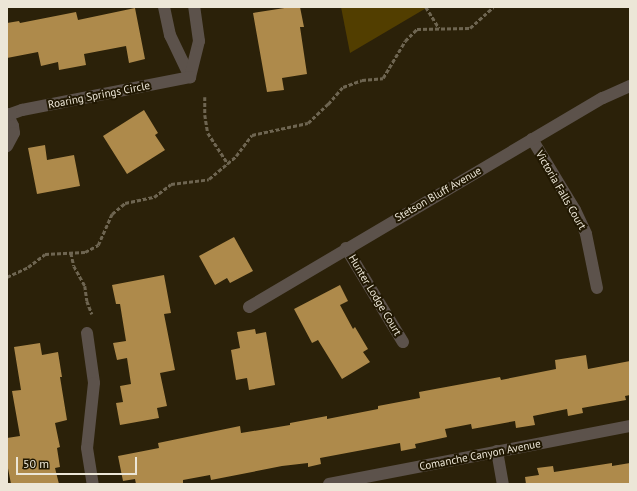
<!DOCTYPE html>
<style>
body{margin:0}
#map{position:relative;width:637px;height:491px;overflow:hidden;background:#2b2109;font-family:"PT Sans",sans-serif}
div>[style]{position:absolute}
.green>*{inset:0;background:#523e00}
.building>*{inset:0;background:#ae8a4b}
.path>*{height:2.5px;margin-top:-1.25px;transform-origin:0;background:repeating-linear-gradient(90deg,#6e6551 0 4px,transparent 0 6px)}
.minor>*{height:12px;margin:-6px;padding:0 6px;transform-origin:6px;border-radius:6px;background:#5c524b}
span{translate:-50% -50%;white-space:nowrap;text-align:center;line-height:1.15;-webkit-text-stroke:4px #211802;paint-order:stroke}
.street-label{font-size:11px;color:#ece6d7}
.frame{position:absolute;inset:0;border:8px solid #ece6d7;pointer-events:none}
.scale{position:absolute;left:16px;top:457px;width:121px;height:18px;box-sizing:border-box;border:2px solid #ece6d7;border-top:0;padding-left:5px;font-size:12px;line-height:14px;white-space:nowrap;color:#ece6d7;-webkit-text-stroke:3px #211802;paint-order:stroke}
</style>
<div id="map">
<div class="green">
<i style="clip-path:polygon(341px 7px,428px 7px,350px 53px)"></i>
</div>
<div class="building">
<i style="clip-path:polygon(291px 7px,300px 7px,304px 27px,300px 27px,307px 74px,282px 78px,284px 90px,267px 92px,253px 13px)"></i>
<i style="clip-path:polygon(135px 8px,145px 59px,129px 63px,126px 46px,84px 54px,86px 65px,59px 70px,58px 62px,41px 66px,38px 52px,7px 58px,7px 23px,19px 21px,20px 23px,76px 12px,78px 20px)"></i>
<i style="clip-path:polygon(144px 110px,158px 133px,155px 135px,165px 150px,127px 174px,103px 136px)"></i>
<i style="clip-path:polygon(45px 145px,47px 160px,74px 155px,80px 186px,37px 194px,28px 148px)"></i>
<i style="clip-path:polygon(234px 237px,253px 271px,230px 283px,227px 278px,215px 285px,199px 256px)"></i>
<i style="clip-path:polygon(164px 275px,171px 313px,164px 314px,175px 370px,160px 373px,167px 406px,157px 408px,159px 418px,120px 425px,116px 403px,123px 402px,120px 386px,131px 384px,127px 358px,117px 360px,113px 343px,126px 341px,120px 304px,116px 304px,112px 285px)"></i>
<i style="clip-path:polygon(340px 285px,348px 301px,340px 305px,353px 329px,355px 327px,368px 349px,363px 352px,370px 362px,342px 379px,318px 340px,312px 343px,294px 309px)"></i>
<i style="clip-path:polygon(255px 329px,256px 334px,266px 332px,275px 385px,249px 390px,247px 378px,236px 380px,231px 350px,240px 348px,237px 332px)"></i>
<i style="clip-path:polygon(40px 343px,42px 355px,58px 352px,62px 377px,60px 377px,67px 420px,55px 423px,60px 447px,57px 448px,60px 467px,55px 468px,59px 484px,11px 484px,7px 463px,7px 438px,20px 436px,12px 391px,21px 390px,14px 347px)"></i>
<i style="clip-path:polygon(586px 355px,588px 369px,630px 361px,630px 395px,625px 396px,626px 400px,582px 408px,583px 413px,568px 416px,567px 409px,533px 416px,535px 425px,516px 428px,515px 421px,472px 429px,471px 424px,445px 429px,447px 437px,415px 444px,416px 448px,401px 451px,400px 443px,320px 458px,321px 464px,308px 467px,308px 463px,282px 466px,211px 480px,210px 475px,183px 480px,183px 484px,136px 484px,135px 479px,123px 481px,118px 456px,159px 448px,158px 443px,240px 426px,241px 433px,290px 425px,290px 423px,327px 416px,327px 419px,378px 409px,378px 406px,420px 398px,419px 392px,500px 377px,501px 380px,556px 369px,555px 360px)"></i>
<i style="clip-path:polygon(612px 463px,612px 466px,630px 463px,630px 484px,526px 484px,525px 477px,539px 475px,537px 468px,553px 466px,554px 472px)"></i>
</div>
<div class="path">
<i style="left:426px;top:7px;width:25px;rotate:58deg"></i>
<i style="left:205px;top:97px;width:18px;rotate:90deg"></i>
<i style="left:205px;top:115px;width:18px;rotate:81deg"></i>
<i style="left:208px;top:133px;width:37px;rotate:57deg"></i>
<i style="left:71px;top:253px;width:13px;rotate:77deg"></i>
<i style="left:74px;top:266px;width:23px;rotate:61deg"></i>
<i style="left:85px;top:286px;width:15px;rotate:82deg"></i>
<i style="left:87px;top:301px;width:14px;rotate:69deg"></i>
<i style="left:7px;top:277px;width:23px;rotate:-25deg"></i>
<i style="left:28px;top:267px;width:21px;rotate:-37deg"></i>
<i style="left:45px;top:254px;width:40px;rotate:-2.9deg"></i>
<i style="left:85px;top:252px;width:15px;rotate:-28deg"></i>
<i style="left:98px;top:245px;width:34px;rotate:-66deg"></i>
<i style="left:112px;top:214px;width:17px;rotate:-40deg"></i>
<i style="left:125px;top:203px;width:30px;rotate:-12deg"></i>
<i style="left:154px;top:197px;width:21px;rotate:-37deg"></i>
<i style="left:171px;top:184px;width:38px;rotate:-7deg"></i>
<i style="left:209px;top:179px;width:35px;rotate:-40deg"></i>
<i style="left:236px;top:156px;width:26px;rotate:-53deg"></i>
<i style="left:252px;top:135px;width:57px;rotate:-12.1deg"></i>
<i style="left:308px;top:123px;width:28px;rotate:-44deg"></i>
<i style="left:328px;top:104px;width:23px;rotate:-49deg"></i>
<i style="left:343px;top:87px;width:20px;rotate:-20deg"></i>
<i style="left:362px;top:80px;width:21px;rotate:-5deg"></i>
<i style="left:383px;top:78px;width:43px;rotate:-59.3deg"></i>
<i style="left:405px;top:41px;width:17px;rotate:-45deg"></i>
<i style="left:417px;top:29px;width:53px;rotate:-1.1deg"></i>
<i style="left:470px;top:28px;width:31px;rotate:-42deg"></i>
</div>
<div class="minor">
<i style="left:164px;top:7px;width:29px;rotate:78deg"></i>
<i style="left:170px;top:35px;width:47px;rotate:64.5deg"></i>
<i style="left:190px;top:77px;width:37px;rotate:-76deg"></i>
<i style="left:199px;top:41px;width:34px;rotate:-98deg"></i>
<i style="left:7px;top:114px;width:13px;rotate:63deg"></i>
<i style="left:13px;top:126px;width:7px;rotate:82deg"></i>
<i style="left:14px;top:133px;width:15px;rotate:118deg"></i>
<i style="left:8px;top:115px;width:15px;rotate:-20deg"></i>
<i style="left:22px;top:110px;width:171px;rotate:-11.1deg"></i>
<i style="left:532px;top:139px;width:83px;rotate:58.8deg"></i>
<i style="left:575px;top:210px;width:26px;rotate:65deg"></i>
<i style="left:586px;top:234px;width:55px;rotate:78.5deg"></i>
<i style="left:346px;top:248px;width:110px;rotate:58.8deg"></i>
<i style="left:249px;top:307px;width:411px;rotate:-30.6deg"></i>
<i style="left:603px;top:98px;width:30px;rotate:-24deg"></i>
<i style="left:87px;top:333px;width:50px;rotate:82deg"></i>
<i style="left:94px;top:383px;width:65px;rotate:96.1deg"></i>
<i style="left:87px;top:448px;width:36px;rotate:81deg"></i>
<i style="left:497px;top:451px;width:34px;rotate:80deg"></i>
<i style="left:329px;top:484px;width:307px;rotate:-10.9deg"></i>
</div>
<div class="street-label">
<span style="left:99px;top:95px;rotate:-11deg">Roaring Springs Circle</span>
<span style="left:561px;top:190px;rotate:60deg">Victoria Falls Court</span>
<span style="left:438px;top:194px;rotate:-30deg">Stetson Bluff Avenue</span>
<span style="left:375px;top:295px;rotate:59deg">Hunter Lodge Court</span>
<span style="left:480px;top:455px;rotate:-11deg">Comanche Canyon Avenue</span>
</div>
<div class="frame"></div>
<div class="scale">50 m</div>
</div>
